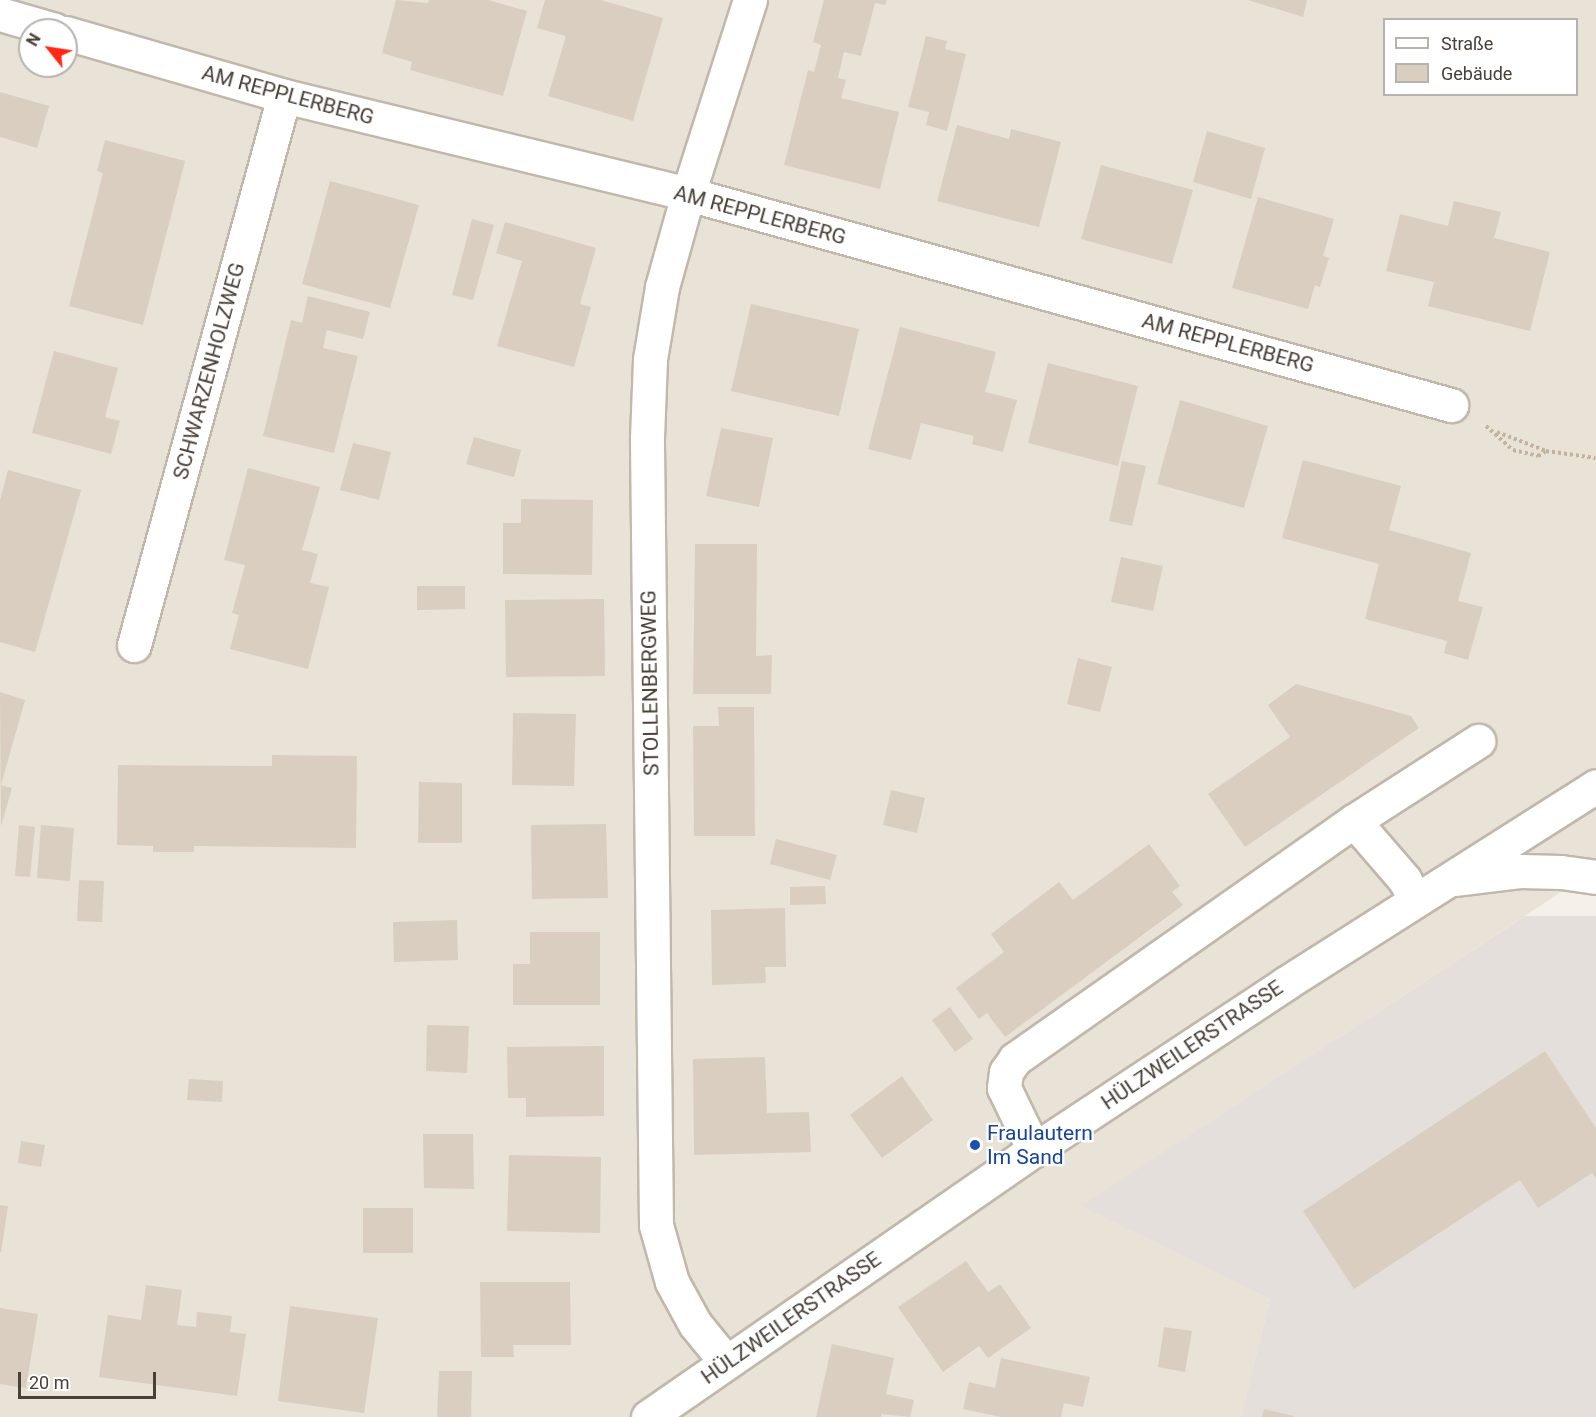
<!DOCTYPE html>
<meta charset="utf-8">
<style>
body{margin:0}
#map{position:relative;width:1596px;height:1417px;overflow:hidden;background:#f5f0e9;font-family:Roboto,sans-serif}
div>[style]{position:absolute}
.residential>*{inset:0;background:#e9e2d7}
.industrial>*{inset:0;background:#e4dfda}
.building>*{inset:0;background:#dacec1}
.path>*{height:4px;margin-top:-2px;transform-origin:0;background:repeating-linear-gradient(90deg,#c3b29c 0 3px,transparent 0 6px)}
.roads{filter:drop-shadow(2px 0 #c1b7ab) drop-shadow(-2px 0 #c1b7ab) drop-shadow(0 2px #c1b7ab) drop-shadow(0 -2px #c1b7ab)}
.minor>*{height:33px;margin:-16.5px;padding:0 16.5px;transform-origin:16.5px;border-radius:16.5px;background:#fff}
.dots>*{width:16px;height:16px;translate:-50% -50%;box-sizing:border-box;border:3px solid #fff;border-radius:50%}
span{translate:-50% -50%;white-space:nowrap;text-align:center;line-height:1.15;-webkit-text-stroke:4.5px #fff;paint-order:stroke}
.street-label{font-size:21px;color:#494037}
.transit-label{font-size:21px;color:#164399}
.left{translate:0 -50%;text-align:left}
.legend{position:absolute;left:1383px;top:18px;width:195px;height:78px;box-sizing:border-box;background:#fff;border:2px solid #b6b3af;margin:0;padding:8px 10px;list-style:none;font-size:18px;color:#494037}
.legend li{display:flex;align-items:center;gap:12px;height:30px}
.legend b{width:30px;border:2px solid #b6b3af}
.north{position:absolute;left:18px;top:18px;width:60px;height:60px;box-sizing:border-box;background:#fff;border:2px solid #b6b3af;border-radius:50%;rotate:300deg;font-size:16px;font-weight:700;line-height:24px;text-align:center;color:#494037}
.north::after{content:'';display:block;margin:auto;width:21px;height:27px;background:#ff2815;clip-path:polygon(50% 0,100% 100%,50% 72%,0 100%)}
.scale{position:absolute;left:18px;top:1372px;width:138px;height:27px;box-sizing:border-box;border:3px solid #494037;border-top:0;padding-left:8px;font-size:18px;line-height:21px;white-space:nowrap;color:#494037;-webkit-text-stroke:4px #fff;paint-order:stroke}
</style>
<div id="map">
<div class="residential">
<i style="clip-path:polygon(evenodd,0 0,1596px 0,1596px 869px,1082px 1206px,1270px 1299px,1241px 1417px,0 1417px,0 0,1384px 20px,1576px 20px,1576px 94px,1384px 94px,1384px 20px,0 0,30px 30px,66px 30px,66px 66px,30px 66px,30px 30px)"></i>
</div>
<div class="industrial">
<i style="clip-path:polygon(1525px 916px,1596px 916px,1596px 1417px,1241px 1417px,1270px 1299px,1081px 1206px)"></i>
</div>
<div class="building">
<i style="clip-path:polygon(396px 0,428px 3px,429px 0,488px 0,527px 11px,503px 96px,410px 70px,412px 62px,382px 53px)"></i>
<i style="clip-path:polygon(545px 0,601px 0,663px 18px,633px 121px,548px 96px,566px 36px,537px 28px)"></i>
<i style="clip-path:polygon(824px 0,887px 0,885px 5px,875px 3px,861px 56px,844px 52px,838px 78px,846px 80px,841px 98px,899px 112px,880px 189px,784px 165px,808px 70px,814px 72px,821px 45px,813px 42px)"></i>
<i style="clip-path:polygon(1248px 0,1307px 0,1303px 17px)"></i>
<i style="clip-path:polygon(926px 36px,947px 41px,945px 49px,966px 54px,947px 131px,926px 125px,929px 112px,908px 107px)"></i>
<i style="clip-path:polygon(0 92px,49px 106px,37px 148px,0 137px)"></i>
<i style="clip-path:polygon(957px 125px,1009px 139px,1011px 129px,1061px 142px,1039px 227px,937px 201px)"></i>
<i style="clip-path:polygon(1207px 131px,1265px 148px,1251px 199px,1193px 182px)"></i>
<i style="clip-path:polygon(105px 140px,185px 161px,143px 325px,69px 306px,103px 173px,97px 171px)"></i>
<i style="clip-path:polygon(1101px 165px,1193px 190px,1172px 264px,1081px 239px)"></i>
<i style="clip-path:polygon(330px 181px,419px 205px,390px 308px,302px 284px)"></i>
<i style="clip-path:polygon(1258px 197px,1334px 219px,1323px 256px,1329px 258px,1320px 287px,1315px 285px,1308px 309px,1232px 288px)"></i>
<i style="clip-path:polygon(1454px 201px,1501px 212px,1494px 238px,1550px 252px,1530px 331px,1428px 306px,1434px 282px,1386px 271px,1400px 214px,1448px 226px)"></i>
<i style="clip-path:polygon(472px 219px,494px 225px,473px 300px,452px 295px)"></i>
<i style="clip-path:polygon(505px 222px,596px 248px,580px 304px,591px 307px,574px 367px,497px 346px,522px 261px,496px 253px)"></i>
<i style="clip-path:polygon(308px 296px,370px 312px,363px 339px,327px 330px,323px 348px,358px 356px,334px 453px,263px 436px,291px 320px,302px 323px)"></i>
<i style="clip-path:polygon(751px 304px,859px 329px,839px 416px,731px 391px)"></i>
<i style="clip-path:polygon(900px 327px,996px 352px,985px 392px,1017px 400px,1003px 452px,972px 444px,974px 436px,921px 423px,911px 460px,868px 449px)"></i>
<i style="clip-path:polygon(54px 351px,118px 368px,105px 417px,120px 421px,111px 454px,32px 433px)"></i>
<i style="clip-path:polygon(1048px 363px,1138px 386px,1118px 466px,1028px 443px)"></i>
<i style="clip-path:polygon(1180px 400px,1268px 426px,1244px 508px,1157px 484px)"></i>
<i style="clip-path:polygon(721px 428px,773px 438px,759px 507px,706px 496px)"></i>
<i style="clip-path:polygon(474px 437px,521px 450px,514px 477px,466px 464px)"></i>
<i style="clip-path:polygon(353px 443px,391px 452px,379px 500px,340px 490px)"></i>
<i style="clip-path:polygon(1303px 460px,1401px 486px,1389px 530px,1471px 553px,1458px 601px,1483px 607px,1468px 660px,1444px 653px,1447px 641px,1365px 619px,1379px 564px,1282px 538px)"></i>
<i style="clip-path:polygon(1122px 461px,1146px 466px,1132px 526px,1109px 521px)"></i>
<i style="clip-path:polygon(248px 468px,320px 487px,302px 550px,318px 554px,310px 583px,329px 587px,308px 669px,230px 649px,239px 615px,232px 613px,245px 565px,224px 560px)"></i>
<i style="clip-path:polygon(8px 470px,81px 490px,35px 652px,0 642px,0 500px)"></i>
<i style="clip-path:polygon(521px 499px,593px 500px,592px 575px,503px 574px,503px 523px,521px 523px)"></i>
<i style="clip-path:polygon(695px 544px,757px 544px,756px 656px,772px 655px,771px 694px,693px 694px)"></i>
<i style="clip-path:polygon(1121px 557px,1163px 566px,1153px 611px,1111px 602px)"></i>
<i style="clip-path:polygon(417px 586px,465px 586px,465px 609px,417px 610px)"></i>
<i style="clip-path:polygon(604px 599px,605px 676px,506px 677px,505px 600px)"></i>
<i style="clip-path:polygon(1078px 658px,1112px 667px,1100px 712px,1067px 704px)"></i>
<i style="clip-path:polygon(1296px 684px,1411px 716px,1419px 728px,1245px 847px,1208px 794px,1290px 737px,1268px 705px)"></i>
<i style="clip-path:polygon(0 692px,25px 700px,1px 785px,12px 788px,1px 826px)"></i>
<i style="clip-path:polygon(718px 707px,754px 707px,755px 836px,694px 836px,693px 726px,719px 726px)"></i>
<i style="clip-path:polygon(513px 713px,576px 714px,574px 786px,512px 785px)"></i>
<i style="clip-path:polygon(272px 755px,357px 756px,356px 848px,194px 846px,194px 852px,153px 852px,153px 846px,117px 845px,118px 765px,272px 766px)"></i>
<i style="clip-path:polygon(419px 782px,462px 783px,462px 843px,418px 843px)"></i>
<i style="clip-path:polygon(891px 790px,925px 798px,917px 833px,883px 825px)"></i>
<i style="clip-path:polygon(606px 824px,608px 898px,532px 899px,531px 825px)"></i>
<i style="clip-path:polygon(19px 825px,35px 827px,30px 877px,15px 876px)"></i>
<i style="clip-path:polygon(41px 825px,74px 828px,70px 881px,37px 878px)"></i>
<i style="clip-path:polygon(776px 839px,837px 855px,830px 880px,770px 864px)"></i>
<i style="clip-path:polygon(1149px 844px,1180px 886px,1172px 892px,1183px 905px,1005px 1037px,987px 1013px,979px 1019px,956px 988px,1004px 952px,991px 934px,1059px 882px,1073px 900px)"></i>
<i style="clip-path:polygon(79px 880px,104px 881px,102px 922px,77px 921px)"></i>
<i style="clip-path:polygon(825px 886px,826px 904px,790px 905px,790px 887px)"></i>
<i style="clip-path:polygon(785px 908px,786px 967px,765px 967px,766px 983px,712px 985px,711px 910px)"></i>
<i style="clip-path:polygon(457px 920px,458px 960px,394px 962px,393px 922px)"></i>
<i style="clip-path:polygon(530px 932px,600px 932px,600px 1005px,513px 1005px,513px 964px,530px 964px)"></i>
<i style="clip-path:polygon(950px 1007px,973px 1039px,955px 1052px,932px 1020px)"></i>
<i style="clip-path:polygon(427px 1025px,469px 1026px,467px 1073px,426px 1071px)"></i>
<i style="clip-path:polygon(604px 1046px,604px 1116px,526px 1117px,526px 1098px,508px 1098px,507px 1047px)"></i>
<i style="clip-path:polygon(1545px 1051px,1596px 1128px,1596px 1179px,1592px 1173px,1538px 1208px,1520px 1180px,1354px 1289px,1303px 1211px)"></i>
<i style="clip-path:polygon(765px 1057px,767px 1113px,809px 1112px,811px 1152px,694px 1155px,693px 1059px)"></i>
<i style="clip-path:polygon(902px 1076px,933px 1120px,882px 1158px,850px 1115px)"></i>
<i style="clip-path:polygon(189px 1079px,223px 1081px,222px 1102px,187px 1100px)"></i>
<i style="clip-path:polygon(423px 1134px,473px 1134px,474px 1189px,424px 1188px)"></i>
<i style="clip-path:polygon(21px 1141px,45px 1145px,41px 1167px,18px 1163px)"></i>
<i style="clip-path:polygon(509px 1155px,601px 1157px,600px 1233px,507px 1231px)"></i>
<i style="clip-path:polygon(0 1205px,8px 1206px,1px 1252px,0 1252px)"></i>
<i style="clip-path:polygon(363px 1208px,413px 1208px,413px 1253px,363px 1253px)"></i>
<i style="clip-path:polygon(966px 1261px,988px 1292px,1000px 1284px,1031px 1328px,988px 1358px,979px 1346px,943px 1372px,898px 1307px)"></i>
<i style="clip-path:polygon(480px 1282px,570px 1282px,571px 1345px,513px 1345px,514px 1357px,481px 1357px)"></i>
<i style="clip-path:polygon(146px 1285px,182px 1290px,177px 1325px,196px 1327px,197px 1312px,232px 1316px,230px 1332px,246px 1334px,237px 1396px,99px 1377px,108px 1315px,141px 1320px)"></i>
<i style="clip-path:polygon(290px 1306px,378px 1318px,364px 1413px,278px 1401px)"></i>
<i style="clip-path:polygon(0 1308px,38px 1314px,26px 1388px,0 1384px)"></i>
<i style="clip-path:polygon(1164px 1327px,1192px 1331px,1185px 1372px,1158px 1367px)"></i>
<i style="clip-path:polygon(832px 1344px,894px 1358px,886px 1394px,914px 1400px,910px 1417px,881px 1414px,881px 1417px,816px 1417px)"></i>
<i style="clip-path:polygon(1001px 1358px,1090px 1377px,1083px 1407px,1064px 1403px,1061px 1417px,1001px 1417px,963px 1409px,969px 1382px,995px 1388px)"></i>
<i style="clip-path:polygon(439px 1371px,472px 1371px,471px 1417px,437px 1417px)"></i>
<i style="clip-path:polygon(1264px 1409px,1294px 1416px,1293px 1417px,1262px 1417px)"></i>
</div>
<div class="path">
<i style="left:1486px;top:426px;width:36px;rotate:42deg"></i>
<i style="left:1513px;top:450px;width:26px;rotate:13deg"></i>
<i style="left:1538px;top:456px;width:9px;rotate:-32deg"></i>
<i style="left:1546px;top:451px;width:50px;rotate:8deg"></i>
<i style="left:1497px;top:432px;width:53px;rotate:21.2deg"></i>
</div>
<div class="roads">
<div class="minor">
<i style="left:0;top:14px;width:57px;rotate:16.2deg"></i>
<i style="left:66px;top:33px;width:227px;rotate:16.1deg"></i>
<i style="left:284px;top:96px;width:416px;rotate:13.6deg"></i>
<i style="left:688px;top:194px;width:792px;rotate:15.46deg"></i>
<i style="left:134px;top:645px;width:569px;rotate:-74.72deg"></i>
<i style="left:1354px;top:821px;width:77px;rotate:49.2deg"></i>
<i style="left:1404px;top:879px;width:23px;rotate:59deg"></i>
<i style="left:1456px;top:879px;width:64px;rotate:-7.1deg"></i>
<i style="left:1520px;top:871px;width:41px;rotate:1.4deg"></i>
<i style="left:1561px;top:872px;width:35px;rotate:8deg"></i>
<i style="left:1034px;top:1150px;width:69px;rotate:-115.8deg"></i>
<i style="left:1004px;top:1088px;width:16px;rotate:-83deg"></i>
<i style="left:1006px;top:1072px;width:16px;rotate:-55deg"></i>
<i style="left:1015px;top:1059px;width:414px;rotate:-35.1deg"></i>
<i style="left:1354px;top:821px;width:148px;rotate:-32.8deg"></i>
<i style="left:726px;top:1362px;width:49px;rotate:-129.2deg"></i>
<i style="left:695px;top:1324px;width:48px;rotate:-118.7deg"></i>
<i style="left:672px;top:1282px;width:59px;rotate:-105.7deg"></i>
<i style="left:656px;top:1225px;width:787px;rotate:-90.66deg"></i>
<i style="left:647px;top:438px;width:79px;rotate:-87.8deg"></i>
<i style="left:650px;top:359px;width:73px;rotate:-80.5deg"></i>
<i style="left:662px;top:287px;width:97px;rotate:-74.4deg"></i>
<i style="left:688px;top:194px;width:204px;rotate:-72.3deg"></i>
<i style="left:648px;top:1417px;width:469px;rotate:-34.7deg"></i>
<i style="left:1034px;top:1150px;width:302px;rotate:-33.5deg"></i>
<i style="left:1286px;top:983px;width:367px;rotate:-32.4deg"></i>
</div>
</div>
<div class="dots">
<i style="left:975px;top:1145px;background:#1a4fb4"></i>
</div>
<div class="street-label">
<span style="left:288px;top:95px;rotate:15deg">AM REPPLERBERG</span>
<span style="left:760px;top:215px;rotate:15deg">AM REPPLERBERG</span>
<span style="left:1228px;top:343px;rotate:15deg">AM REPPLERBERG</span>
<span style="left:209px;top:371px;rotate:-75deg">SCHWARZENHOLZWEG</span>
<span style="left:650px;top:683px;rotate:-91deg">STOLLENBERGWEG</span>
<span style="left:1192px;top:1045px;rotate:-34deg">HÜLZWEILERSTRASSE</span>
<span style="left:791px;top:1318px;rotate:-35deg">HÜLZWEILERSTRASSE</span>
</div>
<div class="transit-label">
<span class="left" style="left:987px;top:1145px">Fraulautern<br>Im Sand</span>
</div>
<ul class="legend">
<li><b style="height:8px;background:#fff"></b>Straße</li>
<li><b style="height:16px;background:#dacec1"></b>Gebäude</li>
</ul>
<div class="north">N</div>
<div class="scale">20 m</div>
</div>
